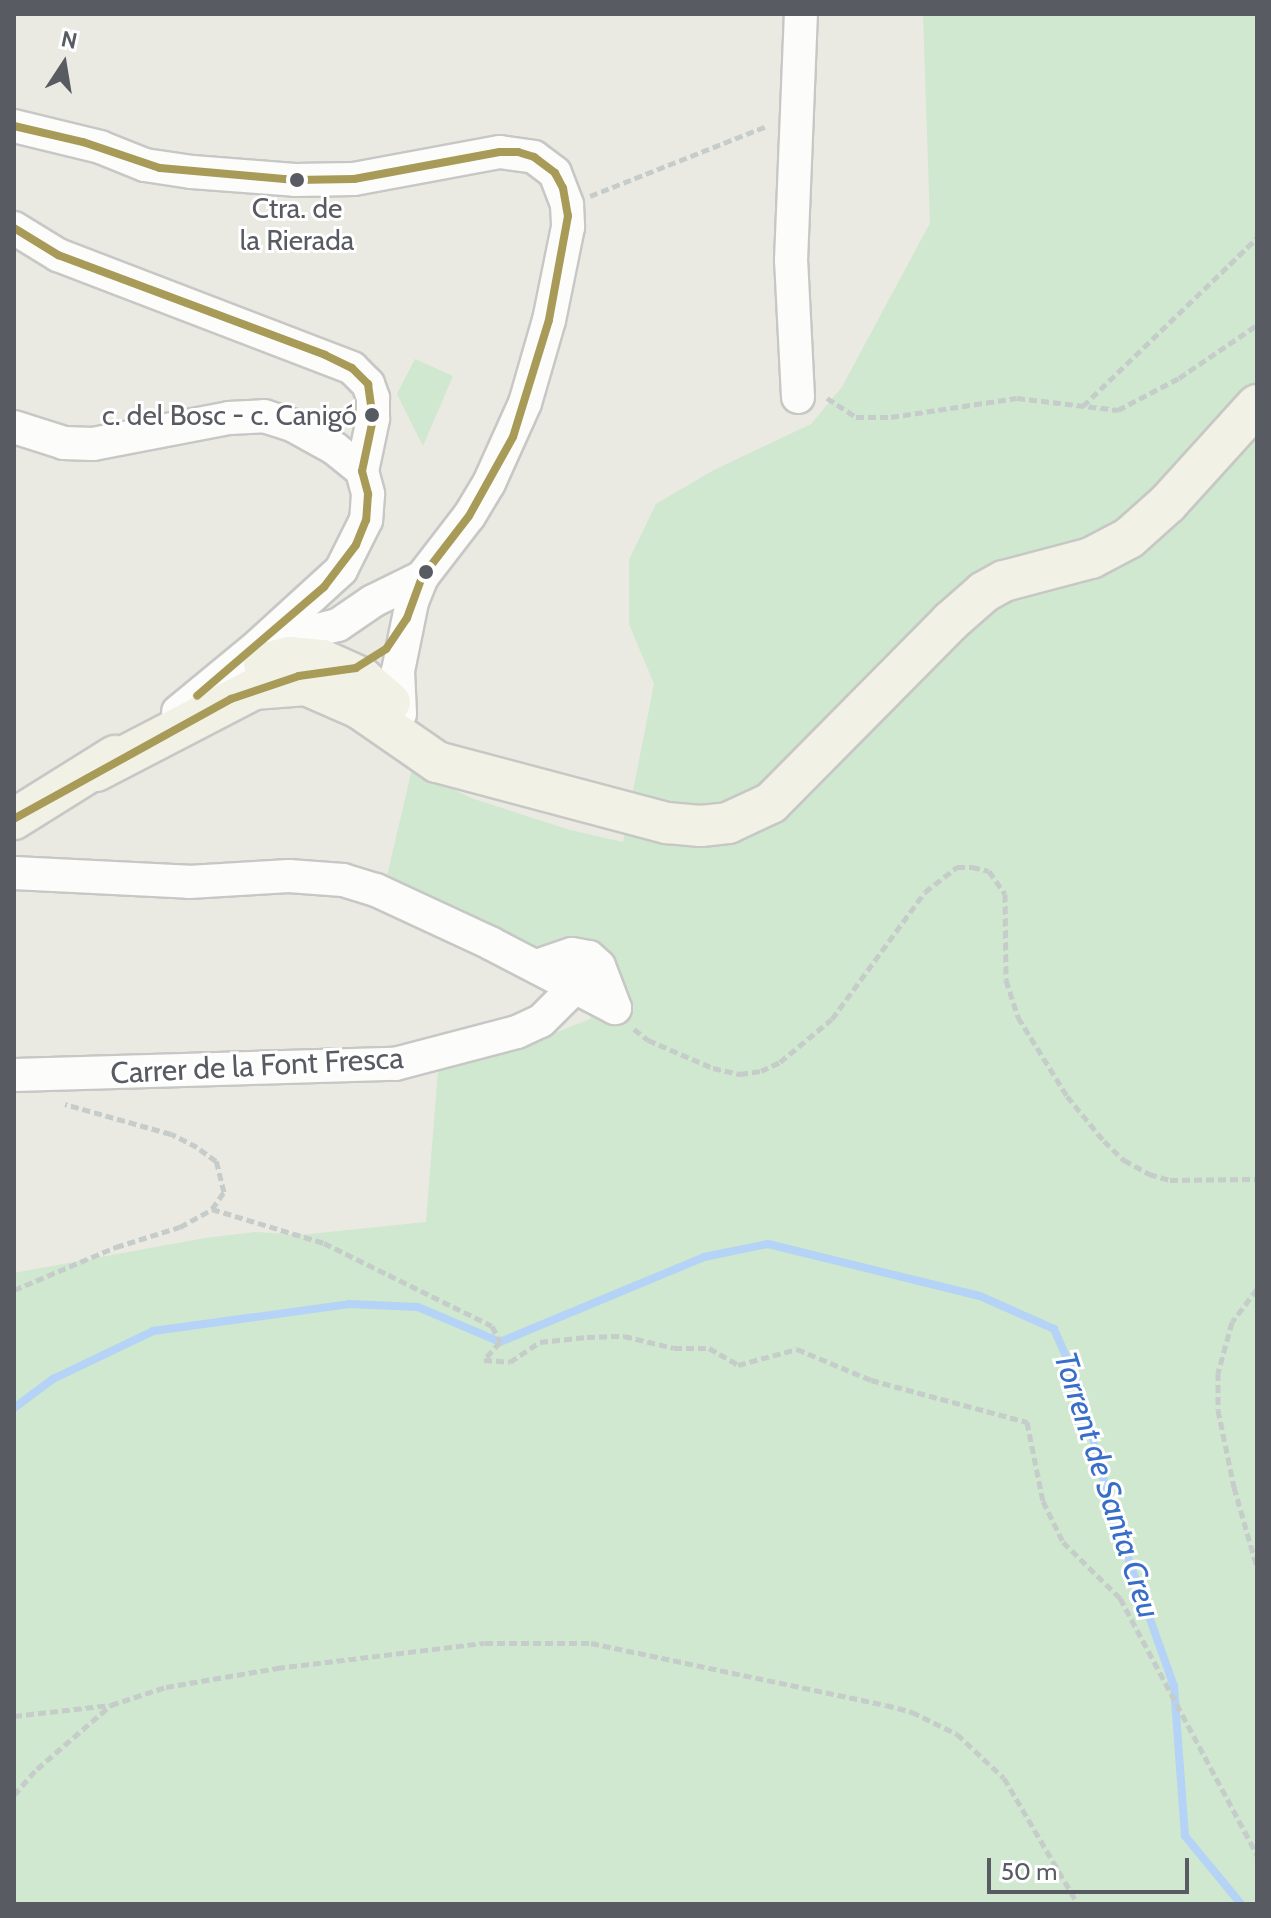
<!DOCTYPE html>
<meta charset="utf-8">
<style>
body{margin:0}
#map{position:relative;width:1271px;height:1918px;overflow:hidden;background:#eae9e2;font-family:Cabin,sans-serif}
div>[style]{position:absolute}
.green>*{inset:0;background:#cfe8cf}
.stream>*{height:8px;margin:-4px;padding:0 4px;transform-origin:4px;border-radius:4px;background:#b4d3f6}
.path>*{height:5px;margin-top:-2.5px;transform-origin:0;background:repeating-linear-gradient(90deg,#c5ccc9 0 8px,transparent 0 12px)}
.roads{filter:drop-shadow(2px 0 #c7c8c6) drop-shadow(-2px 0 #c7c8c6) drop-shadow(0 2px #c7c8c6) drop-shadow(0 -2px #c7c8c6)}
.minor>*{height:32px;margin:-16px;padding:0 16px;transform-origin:16px;border-radius:16px;background:#fcfcfb}
.major>*{height:40px;margin:-20px;padding:0 20px;transform-origin:20px;border-radius:20px;background:#f2f1e5}
.bus-1>*{height:8px;margin:-4px;padding:0 4px;transform-origin:4px;border-radius:4px;background:#a89b58}
.dots>*{width:22px;height:22px;translate:-50% -50%;box-sizing:border-box;border:4px solid #fff;border-radius:50%}
span{translate:-50% -50%;white-space:nowrap;text-align:center;line-height:1.15;-webkit-text-stroke:6px #fff;paint-order:stroke}
.bus-label{font-size:28px;color:#585b62}
.right{translate:-100% -50%;text-align:right}
.street-label{font-size:30px;color:#585b62}
.water-label{font-size:32px;color:#386eca;font-style:italic}
.frame{position:absolute;inset:0;border:16px solid #585b62;pointer-events:none}
.north{position:absolute;left:24px;top:24px;width:80px;height:80px;-webkit-text-stroke:6px #fff;paint-order:stroke;rotate:12deg;font-size:22px;font-weight:700;line-height:32px;text-align:center;color:#585b62}
.north::after{content:'';display:block;margin:auto;width:28px;height:36px;background:#585b62;clip-path:polygon(50% 0,100% 100%,50% 72%,0 100%)}
.scale{position:absolute;left:987px;top:1858px;width:202px;height:36px;box-sizing:border-box;border:4px solid #585b62;border-top:0;padding-left:10px;font-size:24px;line-height:28px;white-space:nowrap;color:#585b62;-webkit-text-stroke:6px #fff;paint-order:stroke}
</style>
<div id="map">
<div class="green">
<i style="clip-path:polygon(923px 14px,1257px 14px,1257px 1904px,14px 1904px,14px 1273px,205px 1238px,257px 1232px,300px 1235px,426px 1222px,438px 1071px,507px 1052px,590px 1019px,618px 977px,539px 957px,384px 889px,412px 769px,471px 798px,570px 830px,623px 842px,654px 684px,629px 624px,629px 560px,656px 504px,714px 470px,811px 424px,842px 387px,930px 223px)"></i>
<i style="clip-path:polygon(415px 359px,453px 376px,423px 446px,397px 394px)"></i>
</div>
<div class="stream">
<i style="left:14px;top:1408px;width:49px;rotate:-36.6deg"></i>
<i style="left:53px;top:1379px;width:111px;rotate:-25.6deg"></i>
<i style="left:153px;top:1331px;width:198px;rotate:-7.8deg"></i>
<i style="left:349px;top:1304px;width:69px;rotate:2.5deg"></i>
<i style="left:418px;top:1307px;width:89px;rotate:23.1deg"></i>
<i style="left:500px;top:1342px;width:221px;rotate:-22.6deg"></i>
<i style="left:704px;top:1257px;width:65px;rotate:-11.5deg"></i>
<i style="left:768px;top:1244px;width:218px;rotate:13.8deg"></i>
<i style="left:980px;top:1296px;width:81px;rotate:24deg"></i>
<i style="left:1054px;top:1329px;width:64px;rotate:66.2deg"></i>
<i style="left:1080px;top:1388px;width:129px;rotate:75.6deg"></i>
<i style="left:1112px;top:1513px;width:184px;rotate:70.3deg"></i>
<i style="left:1174px;top:1686px;width:150px;rotate:85.8deg"></i>
<i style="left:1185px;top:1836px;width:88px;rotate:50.5deg"></i>
</div>
<div class="path">
<i style="left:590px;top:196px;width:190px;rotate:-21.6deg"></i>
<i style="left:827px;top:398px;width:35px;rotate:33deg"></i>
<i style="left:856px;top:417px;width:35px"></i>
<i style="left:891px;top:417px;width:127px;rotate:-8.6deg"></i>
<i style="left:1017px;top:398px;width:102px;rotate:6.8deg"></i>
<i style="left:1118px;top:410px;width:69px;rotate:-27.7deg"></i>
<i style="left:1179px;top:378px;width:94px;rotate:-34.2deg"></i>
<i style="left:1083px;top:406px;width:242px;rotate:-44deg"></i>
<i style="left:634px;top:1029px;width:18px;rotate:38deg"></i>
<i style="left:648px;top:1040px;width:71px;rotate:23.3deg"></i>
<i style="left:713px;top:1068px;width:28px;rotate:13deg"></i>
<i style="left:740px;top:1074px;width:21px;rotate:-8deg"></i>
<i style="left:761px;top:1071px;width:21px;rotate:-25deg"></i>
<i style="left:780px;top:1062px;width:67px;rotate:-39.6deg"></i>
<i style="left:832px;top:1019px;width:157px;rotate:-53.8deg"></i>
<i style="left:925px;top:892px;width:41px;rotate:-38deg"></i>
<i style="left:957px;top:867px;width:15px"></i>
<i style="left:972px;top:867px;width:17px;rotate:13deg"></i>
<i style="left:989px;top:871px;width:28px;rotate:55deg"></i>
<i style="left:1005px;top:894px;width:86px;rotate:89.3deg"></i>
<i style="left:1006px;top:980px;width:39px;rotate:72deg"></i>
<i style="left:1018px;top:1017px;width:93px;rotate:58.2deg"></i>
<i style="left:1067px;top:1096px;width:58px;rotate:50.6deg"></i>
<i style="left:1104px;top:1141px;width:28px;rotate:44deg"></i>
<i style="left:1124px;top:1160px;width:29px;rotate:29deg"></i>
<i style="left:1149px;top:1174px;width:22px;rotate:16deg"></i>
<i style="left:1170px;top:1180px;width:87px;rotate:-0.7deg"></i>
<i style="left:212px;top:1209px;width:117px;rotate:16.9deg"></i>
<i style="left:324px;top:1243px;width:187px;rotate:26.3deg"></i>
<i style="left:492px;top:1326px;width:18px;rotate:63deg"></i>
<i style="left:500px;top:1342px;width:24px;rotate:132deg"></i>
<i style="left:484px;top:1360px;width:26px;rotate:4deg"></i>
<i style="left:510px;top:1362px;width:36px;rotate:-34deg"></i>
<i style="left:540px;top:1342px;width:47px;rotate:-6.1deg"></i>
<i style="left:587px;top:1337px;width:37px;rotate:-2deg"></i>
<i style="left:624px;top:1336px;width:51px;rotate:13.5deg"></i>
<i style="left:674px;top:1348px;width:35px"></i>
<i style="left:709px;top:1348px;width:34px;rotate:30deg"></i>
<i style="left:738px;top:1365px;width:61px;rotate:-15.2deg"></i>
<i style="left:797px;top:1349px;width:80px;rotate:22.7deg"></i>
<i style="left:871px;top:1380px;width:162px;rotate:15.1deg"></i>
<i style="left:1027px;top:1422px;width:81px;rotate:78.6deg"></i>
<i style="left:1043px;top:1501px;width:46px;rotate:64deg"></i>
<i style="left:1063px;top:1542px;width:80px;rotate:44.5deg"></i>
<i style="left:1120px;top:1598px;width:291px;rotate:61.9deg"></i>
<i style="left:1257px;top:1289px;width:41px;rotate:127.1deg"></i>
<i style="left:1232px;top:1322px;width:53px;rotate:105.4deg"></i>
<i style="left:1218px;top:1373px;width:37px;rotate:90deg"></i>
<i style="left:1218px;top:1410px;width:79px;rotate:78.3deg"></i>
<i style="left:1234px;top:1487px;width:83px;rotate:74deg"></i>
<i style="left:14px;top:1290px;width:111px;rotate:-22.9deg"></i>
<i style="left:116px;top:1247px;width:67px;rotate:-17.4deg"></i>
<i style="left:180px;top:1227px;width:37px;rotate:-29deg"></i>
<i style="left:212px;top:1209px;width:21px;rotate:-55deg"></i>
<i style="left:224px;top:1192px;width:32px;rotate:-104deg"></i>
<i style="left:216px;top:1161px;width:24px;rotate:-144deg"></i>
<i style="left:197px;top:1147px;width:29px;rotate:-153deg"></i>
<i style="left:171px;top:1134px;width:110px;rotate:-164.2deg"></i>
<i style="left:14px;top:1716px;width:97px;rotate:-6.5deg"></i>
<i style="left:14px;top:1795px;width:35px;rotate:-49deg"></i>
<i style="left:37px;top:1769px;width:98px;rotate:-40.9deg"></i>
<i style="left:111px;top:1705px;width:58px;rotate:-18.1deg"></i>
<i style="left:166px;top:1687px;width:113px;rotate:-9.7deg"></i>
<i style="left:277px;top:1668px;width:209px;rotate:-6.9deg"></i>
<i style="left:485px;top:1643px;width:106px"></i>
<i style="left:591px;top:1643px;width:301px;rotate:11.9deg"></i>
<i style="left:886px;top:1705px;width:27px;rotate:15deg"></i>
<i style="left:912px;top:1712px;width:50px;rotate:26.1deg"></i>
<i style="left:957px;top:1734px;width:64px;rotate:43.1deg"></i>
<i style="left:1004px;top:1778px;width:146px;rotate:59.6deg"></i>
</div>
<div class="roads">
<div class="minor">
<i style="left:14px;top:126px;width:89px;rotate:13.7deg"></i>
<i style="left:100px;top:147px;width:48px;rotate:21.8deg"></i>
<i style="left:145px;top:165px;width:48px;rotate:8.5deg"></i>
<i style="left:192px;top:172px;width:103px;rotate:4.4deg"></i>
<i style="left:295px;top:180px;width:59px;rotate:-1deg"></i>
<i style="left:354px;top:179px;width:148px;rotate:-10.5deg"></i>
<i style="left:500px;top:152px;width:34px;rotate:8deg"></i>
<i style="left:534px;top:157px;width:26px;rotate:37deg"></i>
<i style="left:555px;top:173px;width:34px;rotate:69deg"></i>
<i style="left:567px;top:205px;width:22px;rotate:87deg"></i>
<i style="left:568px;top:227px;width:95px;rotate:101.5deg"></i>
<i style="left:549px;top:320px;width:86px;rotate:106.1deg"></i>
<i style="left:525px;top:403px;width:88px;rotate:114.2deg"></i>
<i style="left:489px;top:483px;width:39px;rotate:121deg"></i>
<i style="left:469px;top:516px;width:77px;rotate:127.6deg"></i>
<i style="left:422px;top:577px;width:27px;rotate:112deg"></i>
<i style="left:412px;top:602px;width:70px;rotate:101.5deg"></i>
<i style="left:398px;top:671px;width:43px;rotate:87.3deg"></i>
<i style="left:14px;top:228px;width:52px;rotate:31.5deg"></i>
<i style="left:58px;top:255px;width:315px;rotate:21deg"></i>
<i style="left:352px;top:368px;width:23px;rotate:45deg"></i>
<i style="left:368px;top:384px;width:15px;rotate:70deg"></i>
<i style="left:373px;top:398px;width:21px;rotate:90deg"></i>
<i style="left:373px;top:419px;width:53px;rotate:101.9deg"></i>
<i style="left:798px;top:397px;width:136px;rotate:-92.9deg"></i>
<i style="left:791px;top:261px;width:247px;rotate:-87.7deg"></i>
<i style="left:14px;top:427px;width:52px;rotate:17.7deg"></i>
<i style="left:64px;top:443px;width:29px;rotate:2deg"></i>
<i style="left:93px;top:444px;width:138px;rotate:-10.8deg"></i>
<i style="left:229px;top:418px;width:35px;rotate:-3deg"></i>
<i style="left:264px;top:416px;width:32px;rotate:18deg"></i>
<i style="left:294px;top:426px;width:46px;rotate:28.8deg"></i>
<i style="left:334px;top:448px;width:36px;rotate:39deg"></i>
<i style="left:362px;top:471px;width:24px;rotate:75deg"></i>
<i style="left:368px;top:494px;width:26px;rotate:94deg"></i>
<i style="left:366px;top:520px;width:56px;rotate:116.6deg"></i>
<i style="left:341px;top:570px;width:111px;rotate:137.6deg"></i>
<i style="left:259px;top:645px;width:105px;rotate:140.4deg"></i>
<i style="left:261px;top:644px;width:79px;rotate:-13.9deg"></i>
<i style="left:338px;top:625px;width:42px;rotate:-34.4deg"></i>
<i style="left:373px;top:601px;width:55px;rotate:-26.1deg"></i>
<i style="left:14px;top:873px;width:175px;rotate:2.9deg"></i>
<i style="left:189px;top:882px;width:100px;rotate:-3.4deg"></i>
<i style="left:289px;top:876px;width:54px;rotate:4.2deg"></i>
<i style="left:343px;top:880px;width:34px;rotate:17deg"></i>
<i style="left:376px;top:890px;width:126px;rotate:24.9deg"></i>
<i style="left:490px;top:943px;width:141px;rotate:27.5deg"></i>
<i style="left:537px;top:966px;width:37px;rotate:-19deg"></i>
<i style="left:572px;top:954px;width:17px;rotate:10deg"></i>
<i style="left:589px;top:957px;width:13px;rotate:42deg"></i>
<i style="left:599px;top:966px;width:45px;rotate:69.1deg"></i>
<i style="left:14px;top:1075px;width:381px;rotate:-1.7deg"></i>
<i style="left:395px;top:1064px;width:126px;rotate:-14.7deg"></i>
<i style="left:517px;top:1032px;width:26px;rotate:-25deg"></i>
<i style="left:541px;top:1021px;width:49px;rotate:-45deg"></i>
</div>
<div class="major">
<i style="left:264px;top:663px;width:26px;rotate:-13deg"></i>
<i style="left:289px;top:657px;width:33px;rotate:5deg"></i>
<i style="left:322px;top:660px;width:44px;rotate:24.2deg"></i>
<i style="left:362px;top:678px;width:37px;rotate:41deg"></i>
<i style="left:96px;top:771px;width:178px;rotate:-27.4deg"></i>
<i style="left:254px;top:689px;width:52px;rotate:-4.4deg"></i>
<i style="left:306px;top:685px;width:58px;rotate:23.5deg"></i>
<i style="left:359px;top:708px;width:95px;rotate:34.7deg"></i>
<i style="left:437px;top:762px;width:238px;rotate:14.9deg"></i>
<i style="left:667px;top:823px;width:34px;rotate:5deg"></i>
<i style="left:701px;top:826px;width:27px;rotate:-6deg"></i>
<i style="left:728px;top:823px;width:47px;rotate:-24.9deg"></i>
<i style="left:771px;top:803px;width:256px;rotate:-45.3deg"></i>
<i style="left:951px;top:621px;width:44px;rotate:-41.3deg"></i>
<i style="left:984px;top:592px;width:23px;rotate:-29deg"></i>
<i style="left:1004px;top:581px;width:90px;rotate:-14.8deg"></i>
<i style="left:1091px;top:558px;width:43px;rotate:-27.8deg"></i>
<i style="left:1129px;top:538px;width:52px;rotate:-41.9deg"></i>
<i style="left:1168px;top:503px;width:132px;rotate:-47.8deg"></i>
<i style="left:14px;top:819px;width:119px;rotate:-32deg"></i>
</div>
</div>
<div class="bus-1">
<i style="left:14px;top:126px;width:71px;rotate:13.1deg"></i>
<i style="left:83px;top:142px;width:81px;rotate:18.7deg"></i>
<i style="left:160px;top:168px;width:136px;rotate:5.1deg"></i>
<i style="left:295px;top:180px;width:59px;rotate:-1deg"></i>
<i style="left:354px;top:179px;width:148px;rotate:-10.5deg"></i>
<i style="left:500px;top:152px;width:18px"></i>
<i style="left:518px;top:152px;width:17px;rotate:17deg"></i>
<i style="left:534px;top:157px;width:26px;rotate:37deg"></i>
<i style="left:555px;top:173px;width:17px;rotate:62deg"></i>
<i style="left:563px;top:188px;width:28px;rotate:80deg"></i>
<i style="left:568px;top:216px;width:106px;rotate:100.4deg"></i>
<i style="left:549px;top:320px;width:122px;rotate:107.1deg"></i>
<i style="left:513px;top:437px;width:90px;rotate:119.1deg"></i>
<i style="left:469px;top:516px;width:77px;rotate:127.6deg"></i>
<i style="left:422px;top:577px;width:44px;rotate:110.1deg"></i>
<i style="left:407px;top:618px;width:37px;rotate:124deg"></i>
<i style="left:386px;top:649px;width:36px;rotate:148deg"></i>
<i style="left:356px;top:668px;width:58px;rotate:172deg"></i>
<i style="left:299px;top:676px;width:72px;rotate:161.3deg"></i>
<i style="left:231px;top:699px;width:248px;rotate:151.1deg"></i>
<i style="left:14px;top:228px;width:52px;rotate:31.5deg"></i>
<i style="left:58px;top:255px;width:285px;rotate:20.5deg"></i>
<i style="left:325px;top:355px;width:30px;rotate:26deg"></i>
<i style="left:352px;top:368px;width:23px;rotate:45deg"></i>
<i style="left:368px;top:384px;width:35px;rotate:82deg"></i>
<i style="left:373px;top:419px;width:53px;rotate:101.9deg"></i>
<i style="left:362px;top:471px;width:24px;rotate:75deg"></i>
<i style="left:368px;top:494px;width:26px;rotate:94deg"></i>
<i style="left:366px;top:520px;width:27px;rotate:112deg"></i>
<i style="left:356px;top:545px;width:53px;rotate:127.3deg"></i>
<i style="left:324px;top:587px;width:167px;rotate:139.4deg"></i>
</div>
<div class="dots">
<i style="left:297px;top:180px;background:#585b62"></i>
<i style="left:372px;top:415px;background:#585b62"></i>
<i style="left:426px;top:572px;background:#585b62"></i>
</div>
<div class="bus-label">
<span style="left:297px;top:224px">Ctra. de<br>la Rierada</span>
<span class="right" style="left:357px;top:415px">c. del Bosc - c. Canigó</span>
</div>
<div class="street-label">
<span style="left:257px;top:1066px;rotate:-3deg">Carrer de la Font Fresca</span>
</div>
<div class="water-label">
<span style="left:1107px;top:1485px;rotate:72deg">Torrent de Santa Creu</span>
</div>
<div class="frame"></div>
<div class="north">N</div>
<div class="scale">50 m</div>
</div>
